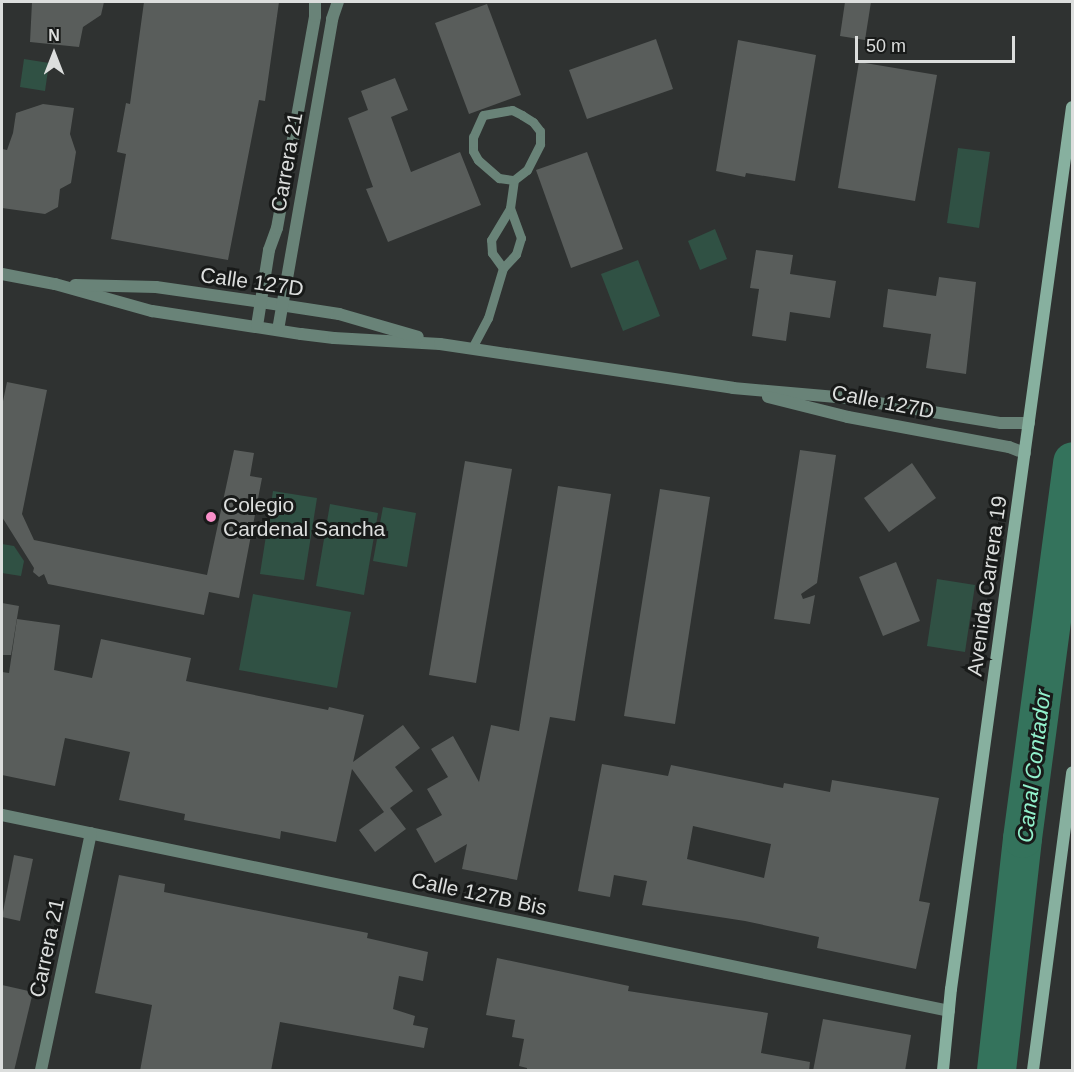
<!DOCTYPE html>
<style>
body{margin:0}
#map{position:relative;width:1074px;height:1072px;overflow:hidden;background:#2f3231;font-family:Helvetica,sans-serif}
div>[style]{position:absolute}
.green>*{inset:0;background:#305144}
.river>*{height:39px;margin:-19.5px;padding:0 19.5px;transform-origin:19.5px;border-radius:19.5px;background:#34735c}
.building>*{inset:0;background:#595d5b}
.service>*{height:9px;margin:-4.5px;padding:0 4.5px;transform-origin:4.5px;border-radius:4.5px;background:#698378}
.minor>*{height:12px;margin:-6px;padding:0 6px;transform-origin:6px;border-radius:6px;background:#698378}
.secondary>*{height:12px;margin:-6px;padding:0 6px;transform-origin:6px;border-radius:6px;background:#87b09f}
.dots>*{width:16px;height:16px;translate:-50% -50%;box-sizing:border-box;border:3px solid #181a19;border-radius:50%}
span{translate:-50% -50%;white-space:nowrap;text-align:center;line-height:1.15;-webkit-text-stroke:6px #181a19;paint-order:stroke}
.street-label{font-size:21px;color:#dcdedd}
.poi-label{font-size:21px;color:#dcdedd}
.left{translate:0 -50%;text-align:left}
.water-label{font-size:22px;color:#92f1cc;font-style:italic}
.frame{position:absolute;inset:0;border:3px solid #dcdedd;pointer-events:none}
.north{position:absolute;left:24px;top:24px;width:60px;height:60px;-webkit-text-stroke:4px #181a19;paint-order:stroke;rotate:0deg;font-size:16px;font-weight:700;line-height:24px;text-align:center;color:#dcdedd}
.north::after{content:'';display:block;margin:auto;width:21px;height:27px;background:#dcdedd;clip-path:polygon(50% 0,100% 100%,50% 72%,0 100%)}
.scale{position:absolute;left:855px;top:36px;width:160px;height:27px;box-sizing:border-box;border:3px solid #dcdedd;border-top:0;padding-left:8px;font-size:18px;line-height:21px;white-space:nowrap;color:#dcdedd;-webkit-text-stroke:4px #181a19;paint-order:stroke}
</style>
<div id="map">
<div class="green">
<i style="clip-path:polygon(24px 59px,49px 63px,45px 91px,20px 87px)"></i>
<i style="clip-path:polygon(958px 148px,990px 152px,979px 228px,947px 223px)"></i>
<i style="clip-path:polygon(715px 229px,727px 259px,700px 270px,688px 241px)"></i>
<i style="clip-path:polygon(638px 260px,660px 316px,623px 331px,601px 274px)"></i>
<i style="clip-path:polygon(273px 491px,317px 498px,304px 580px,260px 574px)"></i>
<i style="clip-path:polygon(330px 504px,378px 513px,364px 595px,316px 586px)"></i>
<i style="clip-path:polygon(383px 507px,416px 513px,407px 567px,373px 561px)"></i>
<i style="clip-path:polygon(2px 544px,14px 546px,24px 561px,21px 576px,2px 573px)"></i>
<i style="clip-path:polygon(937px 579px,975px 585px,965px 652px,927px 646px)"></i>
<i style="clip-path:polygon(253px 594px,351px 612px,337px 688px,239px 670px)"></i>
</div>
<div class="river">
<i style="left:996px;top:1070px;width:233px;rotate:-83.6deg"></i>
<i style="left:1022px;top:838px;width:380px;rotate:-82.4deg"></i>
</div>
<div class="building">
<i style="clip-path:polygon(32px 2px,104px 2px,101px 15px,83px 27px,79px 47px,30px 42px)"></i>
<i style="clip-path:polygon(144px 2px,279px 2px,265px 101px,259px 100px,228px 260px,111px 239px,126px 154px,117px 152px,126px 103px,130px 104px)"></i>
<i style="clip-path:polygon(845px 2px,871px 2px,865px 40px,840px 36px)"></i>
<i style="clip-path:polygon(487px 4px,521px 95px,469px 114px,435px 23px)"></i>
<i style="clip-path:polygon(656px 39px,673px 89px,587px 119px,569px 70px)"></i>
<i style="clip-path:polygon(738px 40px,816px 55px,795px 181px,746px 173px,745px 177px,716px 171px)"></i>
<i style="clip-path:polygon(859px 62px,937px 75px,915px 201px,838px 188px)"></i>
<i style="clip-path:polygon(395px 78px,408px 110px,391px 117px,411px 172px,460px 152px,481px 205px,388px 242px,366px 189px,373px 187px,348px 118px,368px 110px,361px 91px)"></i>
<i style="clip-path:polygon(43px 104px,74px 108px,70px 134px,76px 152px,71px 183px,60px 189px,58px 207px,45px 214px,2px 208px,2px 149px,7px 150px,13px 133px,16px 113px)"></i>
<i style="clip-path:polygon(587px 152px,623px 249px,571px 268px,536px 170px)"></i>
<i style="clip-path:polygon(756px 250px,793px 255px,790px 274px,836px 281px,830px 318px,790px 312px,786px 341px,752px 336px,759px 289px,750px 288px)"></i>
<i style="clip-path:polygon(939px 277px,976px 282px,966px 374px,926px 368px,931px 334px,883px 327px,888px 289px,936px 296px)"></i>
<i style="clip-path:polygon(7px 382px,47px 390px,22px 514px,34px 540px,207px 575px,234px 450px,254px 453px,250px 476px,262px 478px,239px 598px,209px 592px,204px 615px,48px 584px,44px 574px,39px 577px,33px 572px,34px 568px,2px 517px,2px 406px)"></i>
<i style="clip-path:polygon(800px 450px,836px 455px,817px 583px,801px 594px,803px 599px,815px 595px,810px 624px,774px 619px)"></i>
<i style="clip-path:polygon(465px 461px,512px 469px,476px 683px,429px 675px)"></i>
<i style="clip-path:polygon(912px 463px,936px 498px,889px 532px,864px 498px)"></i>
<i style="clip-path:polygon(558px 486px,611px 494px,575px 721px,550px 717px,517px 880px,462px 869px,467px 844px,435px 863px,416px 829px,442px 815px,427px 789px,448px 777px,431px 749px,453px 736px,479px 782px,491px 725px,519px 731px)"></i>
<i style="clip-path:polygon(660px 489px,710px 497px,675px 724px,624px 716px)"></i>
<i style="clip-path:polygon(896px 562px,920px 621px,883px 636px,859px 577px)"></i>
<i style="clip-path:polygon(2px 603px,19px 606px,11px 655px,2px 655px)"></i>
<i style="clip-path:polygon(17px 619px,60px 625px,54px 670px,92px 678px,101px 639px,191px 658px,186px 681px,328px 710px,329px 707px,364px 715px,353px 762px,403px 725px,420px 748px,395px 767px,413px 791px,390px 808px,406px 829px,375px 852px,359px 830px,384px 812px,352px 769px,336px 842px,281px 831px,280px 839px,184px 820px,185px 814px,119px 800px,130px 752px,65px 738px,55px 786px,2px 775px,2px 672px,9px 673px)"></i>
<i style="clip-path:polygon(evenodd,602px 764px,668px 776px,671px 765px,783px 788px,784px 783px,830px 792px,832px 780px,939px 798px,919px 901px,930px 903px,916px 969px,817px 948px,819px 937px,745px 921px,642px 905px,647px 881px,614px 875px,610px 897px,578px 891px,602px 764px,693px 826px,771px 844px,764px 878px,687px 859px,693px 826px)"></i>
<i style="clip-path:polygon(14px 855px,33px 859px,20px 921px,2px 917px)"></i>
<i style="clip-path:polygon(119px 875px,165px 884px,164px 892px,368px 933px,367px 938px,428px 952px,423px 981px,399px 976px,393px 1009px,415px 1016px,413px 1025px,428px 1028px,424px 1048px,280px 1022px,271px 1071px,140px 1071px,152px 1005px,95px 993px)"></i>
<i style="clip-path:polygon(497px 958px,629px 986px,628px 991px,768px 1013px,761px 1053px,810px 1062px,809px 1071px,527px 1071px,527px 1068px,519px 1066px,524px 1039px,512px 1037px,515px 1020px,486px 1015px)"></i>
<i style="clip-path:polygon(2px 985px,33px 992px,14px 1071px,2px 1071px)"></i>
<i style="clip-path:polygon(823px 1019px,911px 1035px,905px 1071px,813px 1071px)"></i>
</div>
<div class="service">
<i style="left:503px;top:268px;width:19px;rotate:-126deg"></i>
<i style="left:492px;top:253px;width:13px;rotate:-94deg"></i>
<i style="left:491px;top:240px;width:37px;rotate:-59deg"></i>
<i style="left:472px;top:348px;width:34px;rotate:-62deg"></i>
<i style="left:488px;top:318px;width:52px;rotate:-73.3deg"></i>
<i style="left:503px;top:268px;width:19px;rotate:-47deg"></i>
<i style="left:516px;top:254px;width:17px;rotate:-73deg"></i>
<i style="left:521px;top:238px;width:32px;rotate:-110deg"></i>
<i style="left:510px;top:208px;width:28px;rotate:-82deg"></i>
<i style="left:514px;top:180px;width:16px;rotate:-38deg"></i>
<i style="left:527px;top:170px;width:29px;rotate:-63deg"></i>
<i style="left:540px;top:144px;width:13px;rotate:-90deg"></i>
<i style="left:540px;top:131px;width:11px;rotate:-128deg"></i>
<i style="left:533px;top:122px;width:13px;rotate:-148deg"></i>
<i style="left:522px;top:115px;width:11px;rotate:-153deg"></i>
<i style="left:512px;top:110px;width:29px;rotate:170deg"></i>
<i style="left:483px;top:115px;width:24px;rotate:114deg"></i>
<i style="left:473px;top:137px;width:14px;rotate:90deg"></i>
<i style="left:473px;top:151px;width:10px;rotate:61deg"></i>
<i style="left:478px;top:160px;width:28px;rotate:41deg"></i>
<i style="left:499px;top:178px;width:15px;rotate:8deg"></i>
</div>
<div class="minor">
<i style="left:2px;top:274px;width:54px;rotate:10.7deg"></i>
<i style="left:55px;top:284px;width:101px;rotate:15.6deg"></i>
<i style="left:152px;top:311px;width:151px;rotate:8.8deg"></i>
<i style="left:301px;top:334px;width:33px;rotate:7deg"></i>
<i style="left:334px;top:338px;width:106px;rotate:3.2deg"></i>
<i style="left:440px;top:344px;width:296px;rotate:8.5deg"></i>
<i style="left:733px;top:388px;width:115px;rotate:5deg"></i>
<i style="left:848px;top:398px;width:155px;rotate:9.3deg"></i>
<i style="left:1001px;top:423px;width:28px"></i>
<i style="left:75px;top:285px;width:81px;rotate:1.4deg"></i>
<i style="left:156px;top:287px;width:106px;rotate:8.1deg"></i>
<i style="left:261px;top:302px;width:79px;rotate:8.7deg"></i>
<i style="left:339px;top:314px;width:82px;rotate:16.2deg"></i>
<i style="left:257px;top:326px;width:77px;rotate:-81deg"></i>
<i style="left:269px;top:250px;width:23px;rotate:-70deg"></i>
<i style="left:277px;top:228px;width:215px;rotate:-79.8deg"></i>
<i style="left:315px;top:16px;width:14px;rotate:-90deg"></i>
<i style="left:278px;top:330px;width:316px;rotate:-80.1deg"></i>
<i style="left:332px;top:19px;width:18px;rotate:-71deg"></i>
<i style="left:768px;top:397px;width:82px;rotate:14deg"></i>
<i style="left:848px;top:417px;width:164px;rotate:10.6deg"></i>
<i style="left:1009px;top:447px;width:17px;rotate:21deg"></i>
<i style="left:2px;top:815px;width:967px;rotate:11.69deg"></i>
<i style="left:41px;top:1070px;width:242px;rotate:-78.1deg"></i>
</div>
<div class="secondary">
<i style="left:943px;top:1070px;width:81px;rotate:-84.4deg"></i>
<i style="left:951px;top:989px;width:890px;rotate:-82.19deg"></i>
<i style="left:1033px;top:1070px;width:300px;rotate:-82.5deg"></i>
</div>
<div class="dots">
<i style="left:211px;top:517px;background:#f98fc9"></i>
</div>
<div class="street-label">
<span style="left:287px;top:162px;rotate:-80deg">Carrera 21</span>
<span style="left:252px;top:282px;rotate:8deg">Calle 127D</span>
<span style="left:883px;top:402px;rotate:11deg">Calle 127D</span>
<span style="left:987px;top:586px;rotate:-82deg">Avenida Carrera 19</span>
<span style="left:479px;top:894px;rotate:12deg">Calle 127B Bis</span>
<span style="left:47px;top:948px;rotate:-78deg">Carrera 21</span>
</div>
<div class="poi-label">
<span class="left" style="left:223px;top:517px">Colegio<br>Cardenal Sancha</span>
</div>
<div class="water-label">
<span style="left:1034px;top:766px;rotate:-83deg">Canal Contador</span>
</div>
<div class="frame"></div>
<div class="north">N</div>
<div class="scale">50 m</div>
</div>
